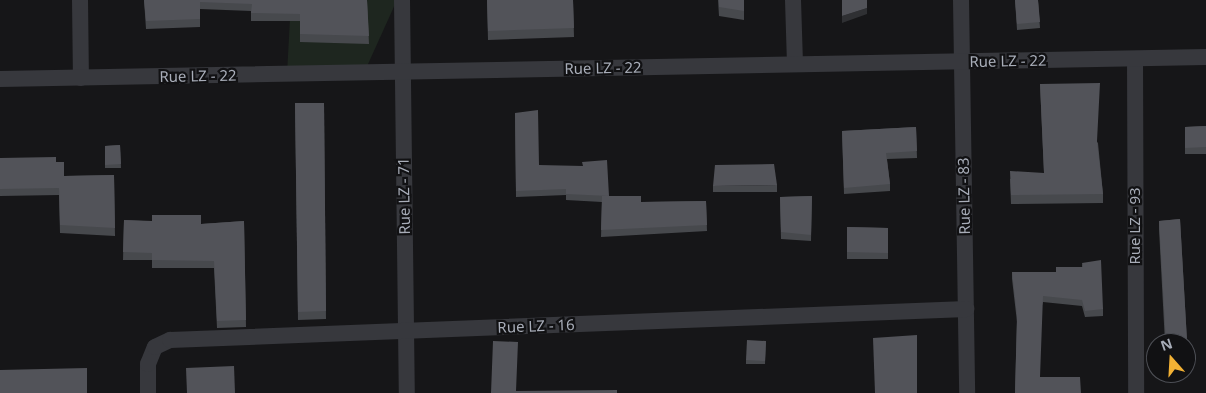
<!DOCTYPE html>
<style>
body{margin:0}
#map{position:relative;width:1206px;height:393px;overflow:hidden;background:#161618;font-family:"Noto Sans",sans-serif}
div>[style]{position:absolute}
.green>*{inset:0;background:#1e261f}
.street>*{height:16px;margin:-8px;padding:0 8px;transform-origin:8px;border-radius:8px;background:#37383d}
.wall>*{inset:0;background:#47494d}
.shaded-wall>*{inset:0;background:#2f3033}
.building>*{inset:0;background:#525359}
span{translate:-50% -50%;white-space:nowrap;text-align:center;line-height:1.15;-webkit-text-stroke:4.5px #111113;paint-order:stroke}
.street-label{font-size:15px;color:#a8adb8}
.north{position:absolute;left:1146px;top:333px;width:50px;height:50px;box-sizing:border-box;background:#111113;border:1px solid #4d4f55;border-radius:50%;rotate:341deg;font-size:14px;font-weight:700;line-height:20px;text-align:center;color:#a8adb8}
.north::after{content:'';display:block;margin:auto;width:18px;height:22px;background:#f2b134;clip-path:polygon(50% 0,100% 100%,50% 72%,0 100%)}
</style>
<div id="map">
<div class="green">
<i style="clip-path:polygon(291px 0,397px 0,364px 73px,287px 74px)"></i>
</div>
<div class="street">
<i style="left:80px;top:0;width:78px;rotate:89.3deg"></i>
<i style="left:402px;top:0;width:393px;rotate:89.3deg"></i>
<i style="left:793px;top:0;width:64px;rotate:88.2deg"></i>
<i style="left:961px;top:0;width:393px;rotate:89.1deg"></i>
<i style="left:1135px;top:59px;width:334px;rotate:89.8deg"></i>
<i style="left:0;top:79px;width:1206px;rotate:-1.05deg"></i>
<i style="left:148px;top:393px;width:29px;rotate:-90deg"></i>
<i style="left:148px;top:364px;width:18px;rotate:-68deg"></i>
<i style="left:155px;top:347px;width:17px;rotate:-25deg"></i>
<i style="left:170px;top:340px;width:797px;rotate:-2.23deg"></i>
</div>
<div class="wall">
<i style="clip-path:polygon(144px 0,367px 0,369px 44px,300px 42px,300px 21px,251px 21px,251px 11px,200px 9px,200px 27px,146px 29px)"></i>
<i style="clip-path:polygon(487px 0,573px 0,574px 37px,488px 40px)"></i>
<i style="clip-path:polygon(718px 0,744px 0,744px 20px,719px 16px)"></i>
<i style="clip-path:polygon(1015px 0,1038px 0,1040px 28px,1017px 30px)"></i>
<i style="clip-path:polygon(1040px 84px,1098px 143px,1103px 194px,1103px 203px,1011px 204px,1010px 179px,1044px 173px)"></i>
<i style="clip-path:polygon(295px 103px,324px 103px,326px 319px,298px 320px)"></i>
<i style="clip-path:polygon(515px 113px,539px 165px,609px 196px,641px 202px,706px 201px,707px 231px,601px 237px,602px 202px,566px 200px,566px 195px,516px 197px)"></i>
<i style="clip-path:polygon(1206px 126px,1206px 154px,1185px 154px,1185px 127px)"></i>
<i style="clip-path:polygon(916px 127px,917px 158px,887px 159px,890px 184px,890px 191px,844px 194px,842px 131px)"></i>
<i style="clip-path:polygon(120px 145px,121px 168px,105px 168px,105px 146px)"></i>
<i style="clip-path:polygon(0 158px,56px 162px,64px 176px,114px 175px,115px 236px,60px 233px,59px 195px,0 196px)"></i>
<i style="clip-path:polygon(777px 185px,777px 192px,713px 192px,713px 186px)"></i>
<i style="clip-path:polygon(812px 196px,811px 241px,781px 239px,780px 197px)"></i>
<i style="clip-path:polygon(1180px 219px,1188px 358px,1188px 366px,1186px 366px,1186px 343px,1165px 343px,1159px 229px,1159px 221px)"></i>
<i style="clip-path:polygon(124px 220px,201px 224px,244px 221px,246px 327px,217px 328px,214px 268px,152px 268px,152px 260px,123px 260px)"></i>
<i style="clip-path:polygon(847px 227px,888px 228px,888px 259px,847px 259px)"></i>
<i style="clip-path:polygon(1082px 263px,1103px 309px,1103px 316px,1085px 317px,1082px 306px,1043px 302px,1015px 393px,1017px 322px,1012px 279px,1012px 272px,1056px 272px,1082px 267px)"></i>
<i style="clip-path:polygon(766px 341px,765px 364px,746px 364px,746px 360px)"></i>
</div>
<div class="shaded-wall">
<i style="clip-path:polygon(867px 8px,867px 14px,842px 23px,842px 16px)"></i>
</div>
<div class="building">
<i style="clip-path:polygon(144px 0,367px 0,369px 36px,300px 34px,300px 14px,251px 13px,252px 4px,200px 2px,200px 19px,146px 21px)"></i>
<i style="clip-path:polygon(487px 0,573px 0,574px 28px,488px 31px)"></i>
<i style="clip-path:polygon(719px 0,744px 0,744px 11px,719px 7px)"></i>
<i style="clip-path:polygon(842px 0,867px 0,867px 8px,842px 16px)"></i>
<i style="clip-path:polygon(1015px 0,1038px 0,1040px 22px,1017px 24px)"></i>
<i style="clip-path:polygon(1100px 83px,1097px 141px,1103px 194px,1011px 195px,1010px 171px,1044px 173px,1040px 84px)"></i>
<i style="clip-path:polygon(295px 103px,324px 103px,326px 311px,298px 312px)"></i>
<i style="clip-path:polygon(538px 110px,539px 165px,583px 166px,582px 162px,607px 160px,609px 196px,566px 194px,566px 189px,516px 191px,515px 113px)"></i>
<i style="clip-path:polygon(1206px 126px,1206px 147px,1185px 148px,1185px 127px)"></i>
<i style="clip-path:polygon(916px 127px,917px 151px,886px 153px,890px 184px,844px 188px,842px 131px)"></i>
<i style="clip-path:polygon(120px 145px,121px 164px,105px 165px,105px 146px)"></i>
<i style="clip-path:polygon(56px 157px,56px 162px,64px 162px,64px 176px,114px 175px,115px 228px,60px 225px,59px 188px,0 189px,0 158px)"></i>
<i style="clip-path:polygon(774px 164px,777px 185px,713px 186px,715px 165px)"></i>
<i style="clip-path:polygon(602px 196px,641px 196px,641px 202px,706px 201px,707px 225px,601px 230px)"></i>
<i style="clip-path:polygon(812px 196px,811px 235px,781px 232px,780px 197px)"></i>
<i style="clip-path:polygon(152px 215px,201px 215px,201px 224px,244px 221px,246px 320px,217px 321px,214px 261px,152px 260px,152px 253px,123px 252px,124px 220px,152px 221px)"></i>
<i style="clip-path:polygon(1180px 219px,1188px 358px,1186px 358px,1186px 343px,1166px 343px,1159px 221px)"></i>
<i style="clip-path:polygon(847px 227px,888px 228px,888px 253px,847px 252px)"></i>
<i style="clip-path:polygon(1101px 260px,1103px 309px,1085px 311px,1082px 300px,1043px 296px,1040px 377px,1080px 377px,1081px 393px,1015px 393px,1017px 316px,1012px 272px,1056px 272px,1056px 267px,1083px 267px,1082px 263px)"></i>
<i style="clip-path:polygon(917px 335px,917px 393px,875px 393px,873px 338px)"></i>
<i style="clip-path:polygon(747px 340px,766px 341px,765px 361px,746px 360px)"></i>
<i style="clip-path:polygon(493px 341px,518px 342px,516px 391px,617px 390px,617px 393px,491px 393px)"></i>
<i style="clip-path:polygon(234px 366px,235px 393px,187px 393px,186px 368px)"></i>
<i style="clip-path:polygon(87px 368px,87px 393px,0 393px,0 370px)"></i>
</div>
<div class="street-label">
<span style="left:1008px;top:61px;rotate:-1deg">Rue LZ - 22</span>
<span style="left:603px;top:68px;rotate:-1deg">Rue LZ - 22</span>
<span style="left:198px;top:76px;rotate:-1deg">Rue LZ - 22</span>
<span style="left:404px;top:196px;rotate:-91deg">Rue LZ - 71</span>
<span style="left:964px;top:196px;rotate:-91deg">Rue LZ - 83</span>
<span style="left:1135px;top:226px;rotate:-90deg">Rue LZ - 93</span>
<span style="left:536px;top:326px;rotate:-2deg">Rue LZ - 16</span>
</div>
<div class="north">N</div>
</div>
